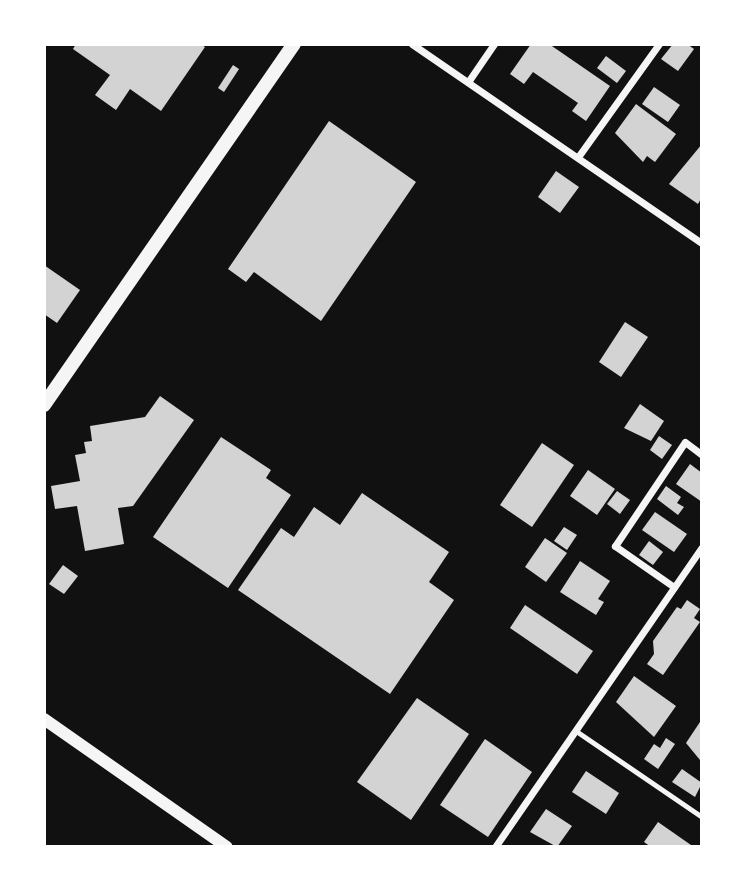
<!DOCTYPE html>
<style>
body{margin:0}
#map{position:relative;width:746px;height:891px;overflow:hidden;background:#111;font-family:"Open Sans",sans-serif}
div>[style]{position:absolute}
.building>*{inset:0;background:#d3d3d3}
.service>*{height:5px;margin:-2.5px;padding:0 2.5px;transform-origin:2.5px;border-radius:2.5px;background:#f5f5f5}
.minor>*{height:7px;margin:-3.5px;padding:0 3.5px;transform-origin:3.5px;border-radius:3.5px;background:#f5f5f5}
.tertiary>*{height:12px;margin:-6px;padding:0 6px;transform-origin:6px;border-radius:6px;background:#f5f5f5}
.secondary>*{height:14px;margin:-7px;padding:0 7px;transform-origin:7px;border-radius:7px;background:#f5f5f5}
span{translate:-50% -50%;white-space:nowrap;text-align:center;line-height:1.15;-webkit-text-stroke:7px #fff;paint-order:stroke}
.frame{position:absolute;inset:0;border:46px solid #fff;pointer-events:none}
</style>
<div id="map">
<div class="building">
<i style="clip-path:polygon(76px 44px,200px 44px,205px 47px,161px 111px,130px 89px,116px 110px,95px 95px,110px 75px,73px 49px)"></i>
<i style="clip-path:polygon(531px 44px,549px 44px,610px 86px,586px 121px,572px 111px,578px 103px,533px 72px,524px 84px,510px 74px)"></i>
<i style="clip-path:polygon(673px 44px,687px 44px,694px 49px,678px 71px,661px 59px)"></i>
<i style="clip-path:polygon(606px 56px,626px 71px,617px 83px,597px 68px)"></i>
<i style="clip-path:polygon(233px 65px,239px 69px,224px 92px,218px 88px)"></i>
<i style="clip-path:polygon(654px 87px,680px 105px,668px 122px,642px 104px)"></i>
<i style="clip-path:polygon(636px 104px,676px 134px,655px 162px,647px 156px,643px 162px,615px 133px)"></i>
<i style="clip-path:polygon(329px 121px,416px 182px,321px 321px,254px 272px,246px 282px,228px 269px)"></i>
<i style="clip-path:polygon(702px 144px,702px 197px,698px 204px,669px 184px)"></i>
<i style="clip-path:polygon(556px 171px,579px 187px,560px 213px,538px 197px)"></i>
<i style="clip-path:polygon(44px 265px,80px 290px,57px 323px,44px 314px)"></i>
<i style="clip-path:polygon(625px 322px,648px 337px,621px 377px,599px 362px)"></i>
<i style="clip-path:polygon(160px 396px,194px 420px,133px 506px,118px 508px,124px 544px,85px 551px,77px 506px,55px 509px,51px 486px,80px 481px,75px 455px,86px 453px,84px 442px,92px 441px,90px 426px,145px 417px)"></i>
<i style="clip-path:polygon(640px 404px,664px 421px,651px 441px,624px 428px)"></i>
<i style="clip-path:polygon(659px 436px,672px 445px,662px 459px,650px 450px)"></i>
<i style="clip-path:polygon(221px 437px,271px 470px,266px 478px,291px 495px,228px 588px,153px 537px)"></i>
<i style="clip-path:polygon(542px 443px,574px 465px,532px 527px,500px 505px)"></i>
<i style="clip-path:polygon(690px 464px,702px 473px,702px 502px,676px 484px)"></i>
<i style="clip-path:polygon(588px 470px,615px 489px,597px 515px,570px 496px)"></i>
<i style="clip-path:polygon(666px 486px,681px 497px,677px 503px,684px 507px,678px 515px,657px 499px)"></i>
<i style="clip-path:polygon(617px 491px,630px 500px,620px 514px,607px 504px)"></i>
<i style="clip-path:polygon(362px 493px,449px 552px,429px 582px,454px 600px,390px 694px,238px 590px,281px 528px,294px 537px,314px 507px,340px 525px)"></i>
<i style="clip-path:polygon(655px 512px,687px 534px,674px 552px,642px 530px)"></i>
<i style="clip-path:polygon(564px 527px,577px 535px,567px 550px,554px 541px)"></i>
<i style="clip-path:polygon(545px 538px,567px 553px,546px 582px,525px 567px)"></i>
<i style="clip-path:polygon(649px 541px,663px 552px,653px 565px,639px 555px)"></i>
<i style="clip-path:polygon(580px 561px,610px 581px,598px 599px,604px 602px,596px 615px,560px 592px)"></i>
<i style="clip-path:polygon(63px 565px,78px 576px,64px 594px,49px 584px)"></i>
<i style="clip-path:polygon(687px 600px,700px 609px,694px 618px,700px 622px,663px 675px,647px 664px,654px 654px,653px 641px,677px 607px,681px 609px)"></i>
<i style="clip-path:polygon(525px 605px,593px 651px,577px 674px,510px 628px)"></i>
<i style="clip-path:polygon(634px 676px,676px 706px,654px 737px,616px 702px)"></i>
<i style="clip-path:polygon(417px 698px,469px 734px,411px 820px,357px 782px)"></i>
<i style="clip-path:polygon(702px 719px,702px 757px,700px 760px,686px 743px)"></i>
<i style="clip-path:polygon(666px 738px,675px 744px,658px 769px,644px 759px,654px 744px,660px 748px)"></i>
<i style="clip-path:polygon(485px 739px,532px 772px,488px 837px,440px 805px)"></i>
<i style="clip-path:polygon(682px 769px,702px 783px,695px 797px,672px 782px)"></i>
<i style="clip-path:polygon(586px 771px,619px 793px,606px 814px,572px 792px)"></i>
<i style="clip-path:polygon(546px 809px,572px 826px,557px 847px,530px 832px)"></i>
<i style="clip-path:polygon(658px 822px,691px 845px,689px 847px,651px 847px,644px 842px)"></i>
</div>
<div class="service">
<i style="left:576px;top:731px;width:153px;rotate:34.3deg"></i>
</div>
<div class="minor">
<i style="left:412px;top:44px;width:352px;rotate:34.5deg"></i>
<i style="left:468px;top:82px;width:46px;rotate:-55.6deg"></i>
<i style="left:578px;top:157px;width:139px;rotate:-54.4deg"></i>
<i style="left:674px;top:587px;width:72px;rotate:-145.2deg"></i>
<i style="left:615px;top:546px;width:125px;rotate:-56.1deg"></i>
<i style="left:685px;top:442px;width:21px;rotate:37deg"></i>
<i style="left:495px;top:847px;width:364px;rotate:-55.4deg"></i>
</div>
<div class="tertiary">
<i style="left:44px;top:719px;width:223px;rotate:35deg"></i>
</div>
<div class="secondary">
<i style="left:44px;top:405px;width:439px;rotate:-55.3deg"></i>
</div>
<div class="frame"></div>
</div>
